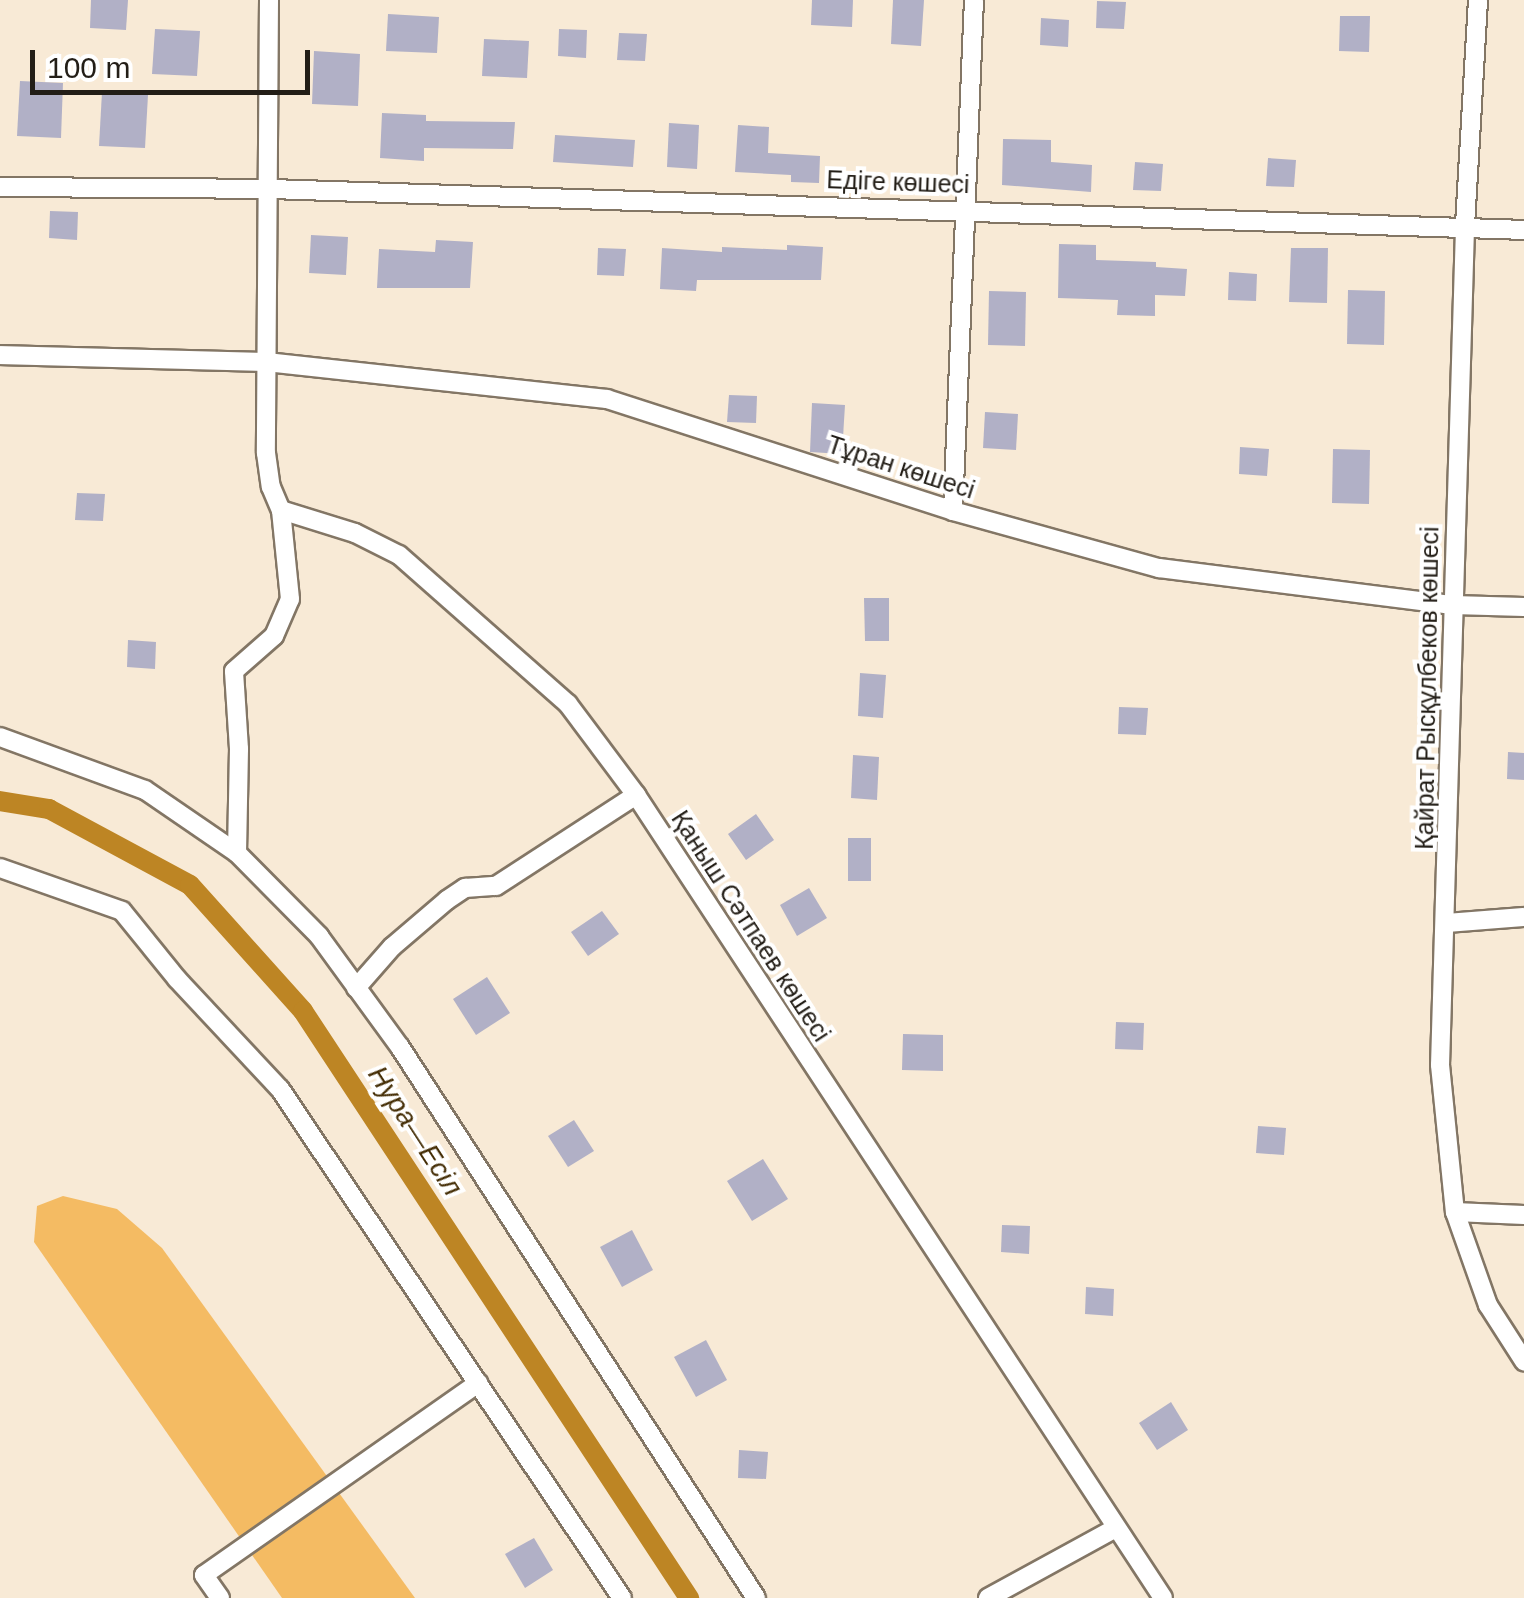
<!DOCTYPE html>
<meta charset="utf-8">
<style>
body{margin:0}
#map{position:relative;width:1524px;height:1598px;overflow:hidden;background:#f8ead6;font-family:Arial,sans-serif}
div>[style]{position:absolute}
.green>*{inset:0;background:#f4bb63}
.canal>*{height:20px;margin:-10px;padding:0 10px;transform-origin:10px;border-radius:10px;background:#bd8524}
.building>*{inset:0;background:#b1b0c6}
.roads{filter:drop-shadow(2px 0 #837665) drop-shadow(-2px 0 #837665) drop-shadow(0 2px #837665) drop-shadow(0 -2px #837665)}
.minor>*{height:18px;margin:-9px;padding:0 9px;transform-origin:9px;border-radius:9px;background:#fff}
span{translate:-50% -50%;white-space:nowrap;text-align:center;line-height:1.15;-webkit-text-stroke:8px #fff;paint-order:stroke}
.street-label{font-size:25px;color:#231e17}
.water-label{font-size:28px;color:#452e06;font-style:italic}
.scale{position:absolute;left:30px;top:50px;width:280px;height:45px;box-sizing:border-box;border:5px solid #231e17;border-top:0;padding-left:12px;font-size:30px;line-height:35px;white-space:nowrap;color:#231e17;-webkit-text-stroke:8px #fff;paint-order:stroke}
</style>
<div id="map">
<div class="green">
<i style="clip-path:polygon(63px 1196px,117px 1209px,162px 1248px,415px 1598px,282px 1598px,34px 1242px,37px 1206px)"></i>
</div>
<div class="canal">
<i style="left:0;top:801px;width:50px;rotate:9.3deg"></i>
<i style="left:49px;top:809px;width:160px;rotate:28.3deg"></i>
<i style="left:190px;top:885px;width:169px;rotate:48.1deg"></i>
<i style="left:303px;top:1011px;width:703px;rotate:56.67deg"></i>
</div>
<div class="building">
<i style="clip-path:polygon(91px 0,128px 0,126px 30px,90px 28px)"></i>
<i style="clip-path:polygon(812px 0,853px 0,852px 27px,811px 25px)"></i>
<i style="clip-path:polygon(893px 0,924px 0,921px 46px,891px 44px)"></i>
<i style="clip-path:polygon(1097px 1px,1126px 2px,1124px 29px,1096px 28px)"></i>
<i style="clip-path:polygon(388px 14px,439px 17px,437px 53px,386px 51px)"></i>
<i style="clip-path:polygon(1340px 16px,1370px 16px,1369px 52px,1339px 51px)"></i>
<i style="clip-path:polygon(1041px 18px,1069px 20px,1068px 47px,1040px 45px)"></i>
<i style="clip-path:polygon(155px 29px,200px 31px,197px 76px,152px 74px)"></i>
<i style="clip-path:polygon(559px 29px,587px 30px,586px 58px,558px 56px)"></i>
<i style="clip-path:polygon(619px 33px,647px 34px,645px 61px,617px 60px)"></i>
<i style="clip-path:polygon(484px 39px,529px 41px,527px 78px,482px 76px)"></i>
<i style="clip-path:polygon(314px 51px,360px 54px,358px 106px,312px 104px)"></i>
<i style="clip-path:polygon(20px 81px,63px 83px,61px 138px,17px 136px)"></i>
<i style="clip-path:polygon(102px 92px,148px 95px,145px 148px,99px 146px)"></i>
<i style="clip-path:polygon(382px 113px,426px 115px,426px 121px,515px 122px,513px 149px,424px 148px,424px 161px,380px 158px)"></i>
<i style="clip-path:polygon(669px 123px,699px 125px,697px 169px,667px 167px)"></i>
<i style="clip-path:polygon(738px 125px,769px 127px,768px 153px,820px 156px,819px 183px,791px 182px,791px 175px,735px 172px)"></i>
<i style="clip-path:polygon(555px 135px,635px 140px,633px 167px,553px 162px)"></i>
<i style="clip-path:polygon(1003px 139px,1051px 140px,1051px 162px,1092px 165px,1091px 192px,1002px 185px)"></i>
<i style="clip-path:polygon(1268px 158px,1296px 160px,1294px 187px,1266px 186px)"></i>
<i style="clip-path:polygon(1135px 162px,1163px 164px,1161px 191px,1133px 190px)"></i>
<i style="clip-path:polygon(50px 211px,78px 212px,77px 240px,49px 238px)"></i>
<i style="clip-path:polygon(311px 235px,348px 237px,346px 275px,309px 273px)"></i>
<i style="clip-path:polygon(436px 240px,473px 242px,470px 288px,377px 288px,379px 249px,435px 252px)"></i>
<i style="clip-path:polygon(1059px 244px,1096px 245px,1096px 260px,1156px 262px,1156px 267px,1187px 269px,1185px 296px,1155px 295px,1155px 316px,1117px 315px,1118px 300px,1058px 298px)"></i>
<i style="clip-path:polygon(787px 245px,823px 247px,821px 280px,697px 280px,696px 291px,660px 289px,662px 248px,722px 252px,722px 247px,787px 250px)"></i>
<i style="clip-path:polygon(598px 248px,626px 249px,624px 276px,597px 275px)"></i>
<i style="clip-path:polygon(1291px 248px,1328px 248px,1327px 303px,1289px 302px)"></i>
<i style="clip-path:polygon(1229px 272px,1257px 274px,1256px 301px,1228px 300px)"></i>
<i style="clip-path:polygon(1348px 290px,1385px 291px,1384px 345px,1347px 344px)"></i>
<i style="clip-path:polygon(989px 291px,1026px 292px,1025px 346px,988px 345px)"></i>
<i style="clip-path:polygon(729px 395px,757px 396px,756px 423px,727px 422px)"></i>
<i style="clip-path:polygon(812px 403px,845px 405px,842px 454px,810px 452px)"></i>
<i style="clip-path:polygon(985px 412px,1018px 414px,1016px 450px,983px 448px)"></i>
<i style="clip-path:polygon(1240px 447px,1269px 449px,1267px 476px,1239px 474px)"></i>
<i style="clip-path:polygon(1333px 449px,1370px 450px,1369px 504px,1332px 503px)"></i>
<i style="clip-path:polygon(77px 493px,105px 494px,103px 521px,75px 520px)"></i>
<i style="clip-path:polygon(864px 598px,889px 598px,889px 641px,865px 641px)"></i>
<i style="clip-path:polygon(128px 640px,156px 642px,155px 669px,127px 667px)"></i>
<i style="clip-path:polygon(860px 673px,886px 675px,883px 718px,858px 716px)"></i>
<i style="clip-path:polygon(1119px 707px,1148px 708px,1146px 735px,1118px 734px)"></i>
<i style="clip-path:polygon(1508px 752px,1524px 753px,1524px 780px,1507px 779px)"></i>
<i style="clip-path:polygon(853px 755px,879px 757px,877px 800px,851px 798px)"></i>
<i style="clip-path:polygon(756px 814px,774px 840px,746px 860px,728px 834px)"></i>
<i style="clip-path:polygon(848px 838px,871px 838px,871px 881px,848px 881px)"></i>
<i style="clip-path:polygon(809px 888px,827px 918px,797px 936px,780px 905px)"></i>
<i style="clip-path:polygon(602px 911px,619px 934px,588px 956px,571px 932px)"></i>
<i style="clip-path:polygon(487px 977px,510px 1013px,476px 1035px,453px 999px)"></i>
<i style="clip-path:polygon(1116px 1022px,1144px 1023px,1143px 1050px,1115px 1049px)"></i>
<i style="clip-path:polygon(903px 1034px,943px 1035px,943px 1071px,902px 1070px)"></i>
<i style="clip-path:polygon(574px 1120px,594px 1151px,568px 1167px,548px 1136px)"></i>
<i style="clip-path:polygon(1258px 1126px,1286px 1128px,1284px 1155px,1256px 1153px)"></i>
<i style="clip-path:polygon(763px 1159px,788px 1199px,752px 1221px,727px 1181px)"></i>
<i style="clip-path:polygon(1002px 1225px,1030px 1226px,1029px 1254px,1001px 1252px)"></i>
<i style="clip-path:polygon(632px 1230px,653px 1270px,622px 1287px,600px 1247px)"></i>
<i style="clip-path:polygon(1086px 1287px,1114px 1289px,1113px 1316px,1085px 1314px)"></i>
<i style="clip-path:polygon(706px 1340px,727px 1380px,696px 1397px,674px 1357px)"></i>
<i style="clip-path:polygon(1171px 1402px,1188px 1430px,1157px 1450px,1139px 1423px)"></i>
<i style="clip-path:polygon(739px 1450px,768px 1452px,766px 1479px,738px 1478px)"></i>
<i style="clip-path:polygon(534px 1538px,553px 1570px,525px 1588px,505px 1554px)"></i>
</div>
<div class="roads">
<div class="minor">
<i style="left:269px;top:0;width:453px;rotate:90.4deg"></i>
<i style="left:266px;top:453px;width:34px;rotate:82deg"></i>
<i style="left:271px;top:487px;width:25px;rotate:67deg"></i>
<i style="left:281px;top:510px;width:77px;rotate:17.3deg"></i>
<i style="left:355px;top:533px;width:49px;rotate:26.6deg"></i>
<i style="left:399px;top:555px;width:225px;rotate:41.4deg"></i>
<i style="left:568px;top:704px;width:114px;rotate:53.2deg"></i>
<i style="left:636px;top:795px;width:960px;rotate:56.72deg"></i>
<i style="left:1478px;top:0;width:228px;rotate:93.3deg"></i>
<i style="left:1465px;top:228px;width:837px;rotate:91.71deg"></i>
<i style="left:1440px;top:1065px;width:148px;rotate:84.2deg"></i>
<i style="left:1455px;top:1212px;width:99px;rotate:70.5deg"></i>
<i style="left:1488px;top:1305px;width:67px;rotate:57.3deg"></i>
<i style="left:0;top:187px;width:270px;rotate:0.4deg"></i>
<i style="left:270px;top:189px;width:1255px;rotate:1.87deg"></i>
<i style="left:0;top:355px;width:266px;rotate:1.5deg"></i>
<i style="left:266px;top:362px;width:343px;rotate:6.2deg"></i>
<i style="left:607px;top:399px;width:364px;rotate:17.9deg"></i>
<i style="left:953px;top:511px;width:214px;rotate:15.5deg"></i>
<i style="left:1159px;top:568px;width:296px;rotate:7.2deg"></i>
<i style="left:1453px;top:605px;width:71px;rotate:1.6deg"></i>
<i style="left:953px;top:511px;width:511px;rotate:-87.65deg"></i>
<i style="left:0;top:737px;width:154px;rotate:20.1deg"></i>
<i style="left:145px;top:790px;width:112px;rotate:34.4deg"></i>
<i style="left:237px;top:853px;width:117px;rotate:45.3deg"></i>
<i style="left:319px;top:936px;width:137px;rotate:53.9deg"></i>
<i style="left:400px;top:1047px;width:656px;rotate:57.13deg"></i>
<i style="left:237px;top:853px;width:104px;rotate:-88.9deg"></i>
<i style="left:239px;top:749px;width:78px;rotate:-93.7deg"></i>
<i style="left:234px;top:671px;width:53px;rotate:-41.2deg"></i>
<i style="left:274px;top:636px;width:40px;rotate:-66.6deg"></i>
<i style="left:290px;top:599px;width:89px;rotate:-95.8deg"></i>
<i style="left:0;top:868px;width:129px;rotate:19.4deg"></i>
<i style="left:122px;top:911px;width:87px;rotate:51deg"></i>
<i style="left:177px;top:979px;width:151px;rotate:46.9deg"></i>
<i style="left:280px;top:1089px;width:613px;rotate:56.1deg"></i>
<i style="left:1446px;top:923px;width:78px;rotate:-4.4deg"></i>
<i style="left:356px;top:988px;width:55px;rotate:-48.7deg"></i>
<i style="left:392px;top:947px;width:72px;rotate:-40.5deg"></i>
<i style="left:447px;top:900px;width:22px;rotate:-34deg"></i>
<i style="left:465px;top:888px;width:31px;rotate:-4deg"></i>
<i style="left:496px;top:886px;width:167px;rotate:-33deg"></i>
<i style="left:1455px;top:1212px;width:69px;rotate:2.5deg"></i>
<i style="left:220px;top:1598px;width:28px;rotate:-125deg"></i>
<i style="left:204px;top:1575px;width:335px;rotate:-35deg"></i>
<i style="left:988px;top:1598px;width:146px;rotate:-28.7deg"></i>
</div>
</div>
<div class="street-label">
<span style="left:898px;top:182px;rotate:2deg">Едіге көшесі</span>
<span style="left:901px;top:467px;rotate:18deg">Тұран көшесі</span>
<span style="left:1427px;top:688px;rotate:-89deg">Қайрат Рысқұлбеков көшесі</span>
<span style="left:751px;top:926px;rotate:57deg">Қаныш Сәтпаев көшесі</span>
</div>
<div class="water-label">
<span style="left:415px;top:1131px;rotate:57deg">Нура—Есіл</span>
</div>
<div class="scale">100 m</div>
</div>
